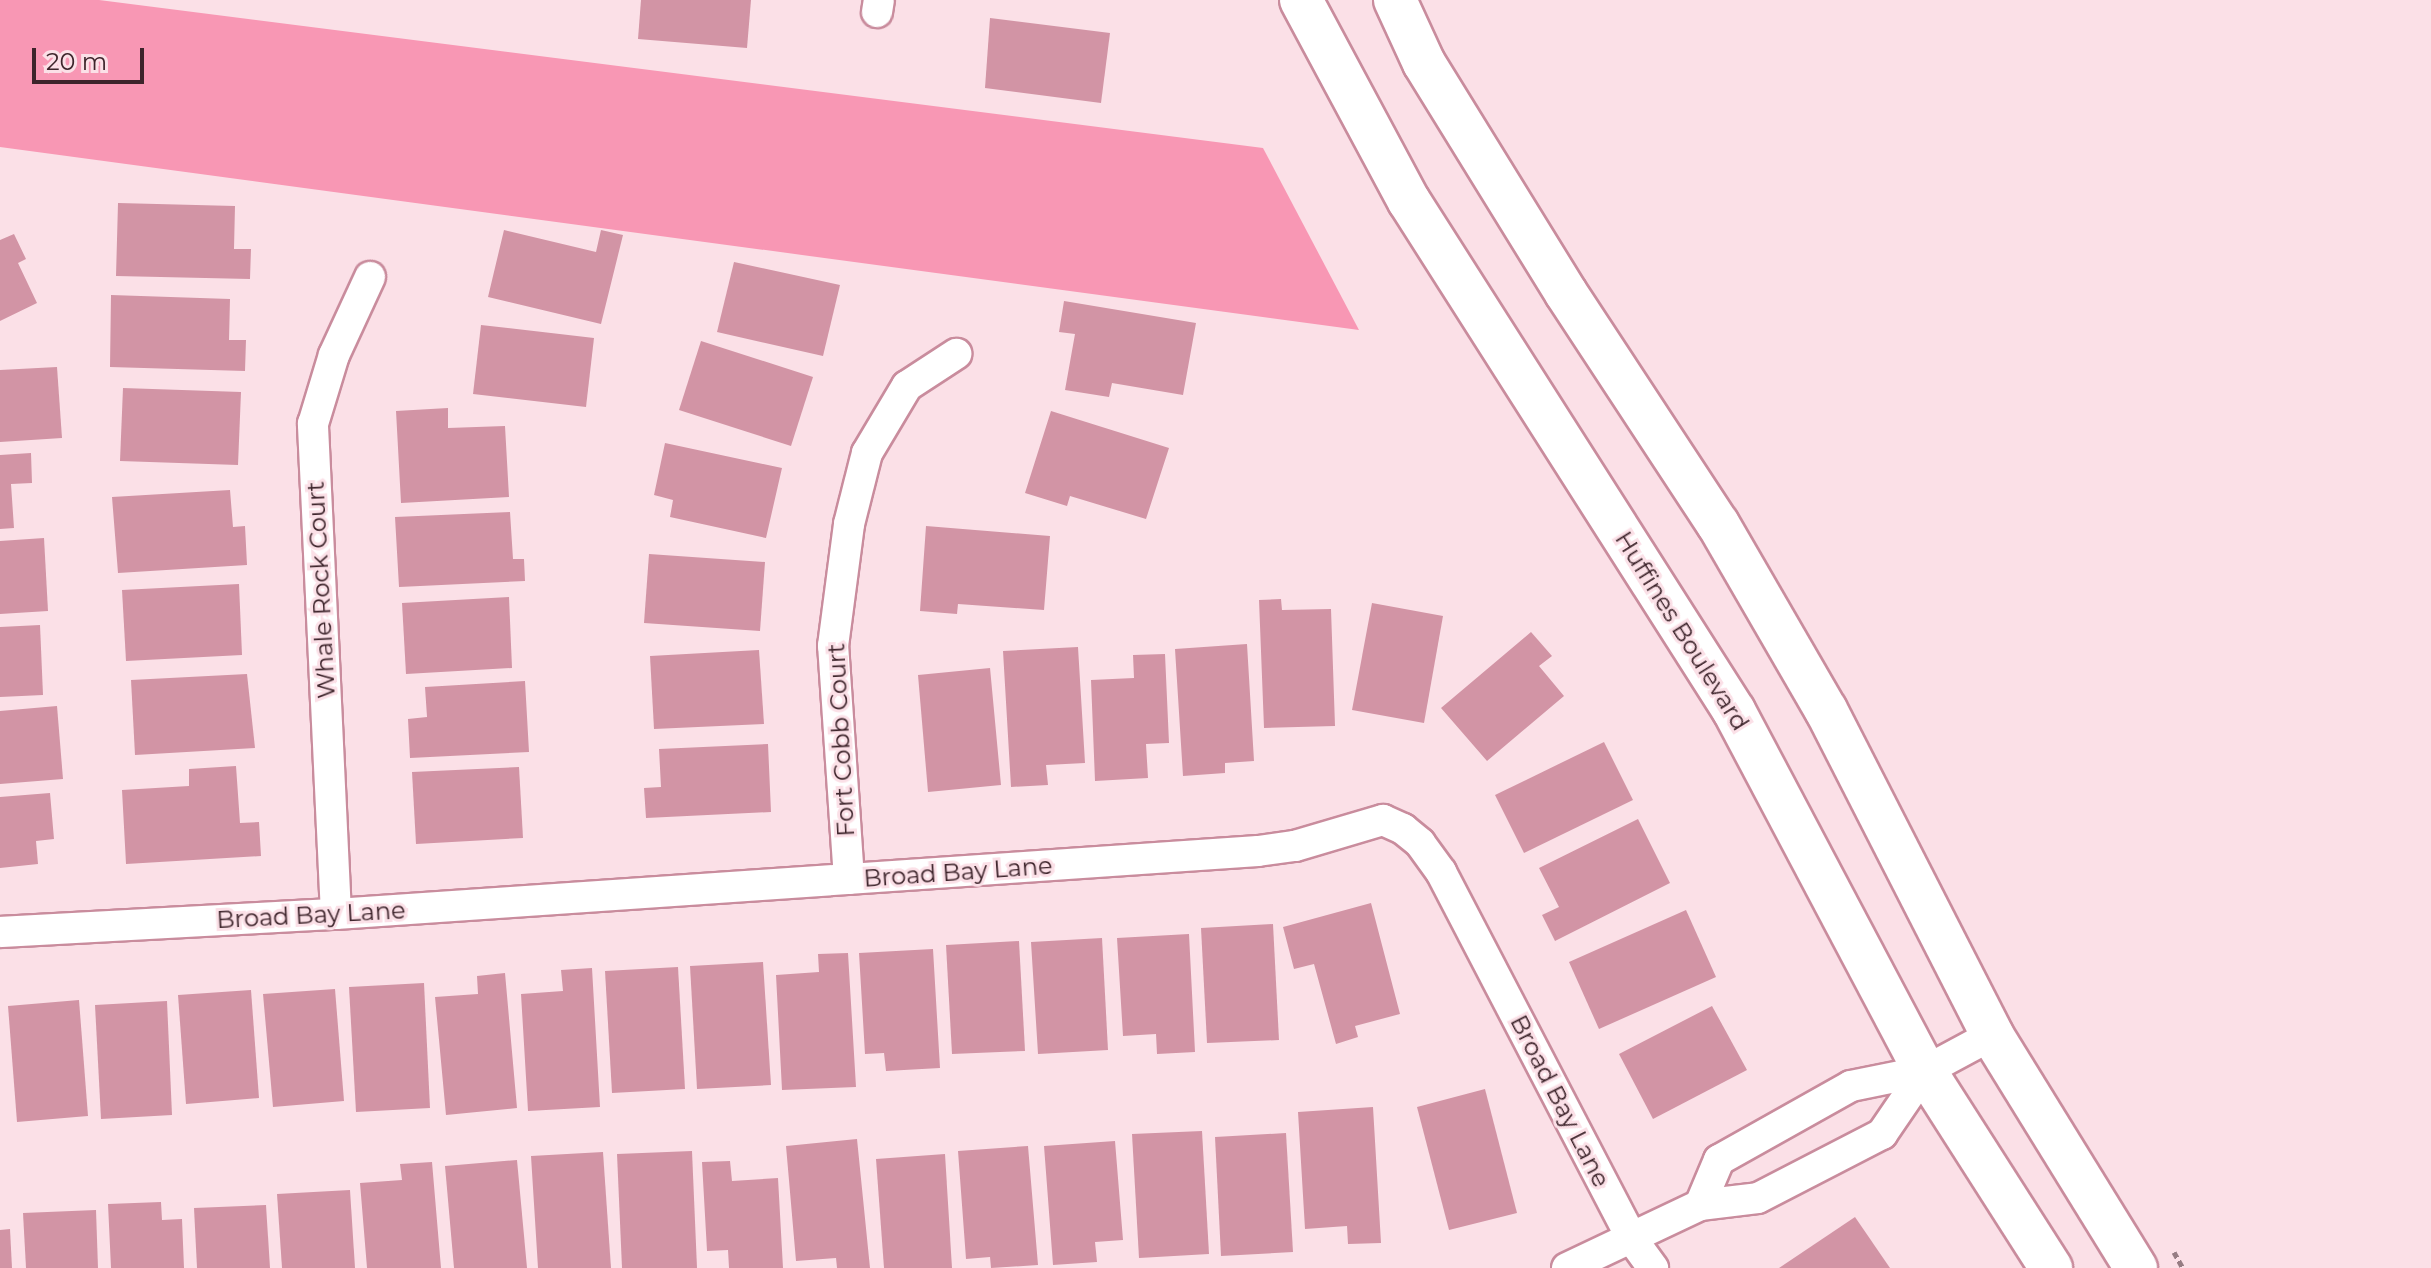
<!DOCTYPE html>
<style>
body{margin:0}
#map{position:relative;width:2431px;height:1268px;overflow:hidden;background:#fbe0e7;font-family:Montserrat,sans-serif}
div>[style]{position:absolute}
.green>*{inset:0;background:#f897b4}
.building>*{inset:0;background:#d294a5}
.path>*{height:5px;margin-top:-2.5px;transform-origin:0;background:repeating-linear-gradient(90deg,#967c83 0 6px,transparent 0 10px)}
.roads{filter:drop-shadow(2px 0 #c98c9d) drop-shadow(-2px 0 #c98c9d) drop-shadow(0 2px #c98c9d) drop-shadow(0 -2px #c98c9d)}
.minor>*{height:30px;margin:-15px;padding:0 15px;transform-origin:15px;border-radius:15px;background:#fff}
.secondary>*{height:42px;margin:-21px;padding:0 21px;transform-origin:21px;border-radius:21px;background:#fff}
span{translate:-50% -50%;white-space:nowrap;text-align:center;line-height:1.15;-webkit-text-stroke:6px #fbe0e7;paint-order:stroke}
.street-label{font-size:24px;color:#3d242b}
.scale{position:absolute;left:32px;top:48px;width:112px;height:36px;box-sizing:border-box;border:4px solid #3d242b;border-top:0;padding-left:10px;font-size:24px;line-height:28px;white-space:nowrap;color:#3d242b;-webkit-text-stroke:6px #fbe0e7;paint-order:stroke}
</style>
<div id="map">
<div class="green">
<i style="clip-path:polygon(0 0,99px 0,1263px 148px,1359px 330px,0 147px)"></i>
</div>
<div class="building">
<i style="clip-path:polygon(641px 0,751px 0,747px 48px,638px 39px)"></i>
<i style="clip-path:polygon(990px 18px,1110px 33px,1101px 103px,985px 88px)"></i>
<i style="clip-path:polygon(118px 203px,235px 206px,234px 249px,251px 249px,250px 279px,116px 276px)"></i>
<i style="clip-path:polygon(504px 230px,596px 252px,601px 230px,623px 235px,601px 324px,488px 297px)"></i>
<i style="clip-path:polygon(14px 234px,26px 259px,18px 263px,37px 303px,0 321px,0 240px)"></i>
<i style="clip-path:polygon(734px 262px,840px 285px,823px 356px,717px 332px)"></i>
<i style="clip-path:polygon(111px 295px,230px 299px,229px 340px,246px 340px,245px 371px,110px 367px)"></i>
<i style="clip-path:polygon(1064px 301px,1196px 323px,1183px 395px,1112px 383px,1109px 397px,1065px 390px,1075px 334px,1059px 332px)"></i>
<i style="clip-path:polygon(481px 325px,594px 338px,586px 407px,473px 394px)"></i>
<i style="clip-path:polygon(701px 341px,813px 377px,791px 446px,679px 410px)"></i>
<i style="clip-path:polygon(57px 367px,62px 438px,0 442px,0 370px)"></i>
<i style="clip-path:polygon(123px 388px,241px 392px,238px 465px,120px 461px)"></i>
<i style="clip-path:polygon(448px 408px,448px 428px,505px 426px,509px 497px,401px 503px,396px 411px)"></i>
<i style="clip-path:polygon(1051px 411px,1169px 448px,1146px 519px,1070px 496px,1067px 506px,1025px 493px)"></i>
<i style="clip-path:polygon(665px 443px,782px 468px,766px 538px,670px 517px,673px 500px,654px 495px)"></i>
<i style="clip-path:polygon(31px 453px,32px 483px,11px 484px,14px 528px,0 529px,0 455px)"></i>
<i style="clip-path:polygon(230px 490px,233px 527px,245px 526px,247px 565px,118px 573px,112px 497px)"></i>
<i style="clip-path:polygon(510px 512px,513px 559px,524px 559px,525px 581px,399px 587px,395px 517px)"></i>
<i style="clip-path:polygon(926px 526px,1050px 536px,1044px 610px,958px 604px,957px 614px,920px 611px)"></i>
<i style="clip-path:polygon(44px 538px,48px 611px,0 614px,0 541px)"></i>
<i style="clip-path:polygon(649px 554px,765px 562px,760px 631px,644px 623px)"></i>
<i style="clip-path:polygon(239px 584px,242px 655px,126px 661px,122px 590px)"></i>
<i style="clip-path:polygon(509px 597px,512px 668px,406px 674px,402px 603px)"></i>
<i style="clip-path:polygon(1281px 599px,1282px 610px,1331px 609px,1335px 726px,1264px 728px,1259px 600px)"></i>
<i style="clip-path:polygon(1372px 603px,1443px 616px,1424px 723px,1352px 710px)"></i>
<i style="clip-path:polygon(40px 625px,43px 695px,0 697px,0 627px)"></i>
<i style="clip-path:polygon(1531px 632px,1552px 656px,1539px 666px,1564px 696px,1487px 761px,1441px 708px)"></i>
<i style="clip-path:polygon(1247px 644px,1254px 761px,1225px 763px,1225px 773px,1183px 776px,1175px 649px)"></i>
<i style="clip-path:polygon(1078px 647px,1085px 763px,1046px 765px,1048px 785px,1011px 787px,1003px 651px)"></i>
<i style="clip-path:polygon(759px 650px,764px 724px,654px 729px,650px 656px)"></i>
<i style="clip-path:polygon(1165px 654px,1169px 743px,1146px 744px,1148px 778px,1095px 781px,1091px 680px,1134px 678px,1133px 655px)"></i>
<i style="clip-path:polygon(990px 668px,1001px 785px,928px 792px,918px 675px)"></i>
<i style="clip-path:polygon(247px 674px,255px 748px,135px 755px,131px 680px)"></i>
<i style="clip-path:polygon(525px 681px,529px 752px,410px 758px,408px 719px,427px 717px,425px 687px)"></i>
<i style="clip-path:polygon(57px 706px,63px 779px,0 784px,0 711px)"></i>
<i style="clip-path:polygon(1604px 742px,1633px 800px,1524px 853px,1495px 795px)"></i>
<i style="clip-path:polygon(768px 744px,771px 812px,646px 818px,644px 788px,661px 787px,659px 749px)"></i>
<i style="clip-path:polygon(236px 766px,240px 823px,259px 822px,261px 856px,126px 864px,122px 790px,189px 786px,189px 769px)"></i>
<i style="clip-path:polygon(519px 767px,523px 838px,416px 844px,412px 772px)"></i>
<i style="clip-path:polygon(50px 793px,54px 839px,36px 841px,38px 864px,0 868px,0 797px)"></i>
<i style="clip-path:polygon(1638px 819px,1670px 883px,1555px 941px,1542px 915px,1559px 907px,1539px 868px)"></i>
<i style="clip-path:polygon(1371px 903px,1400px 1014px,1355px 1026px,1358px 1037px,1336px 1044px,1314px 964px,1294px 969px,1283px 927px)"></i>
<i style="clip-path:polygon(1686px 910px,1716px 977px,1599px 1029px,1569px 962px)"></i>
<i style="clip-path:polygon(1273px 924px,1279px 1040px,1207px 1043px,1201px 928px)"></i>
<i style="clip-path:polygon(1189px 934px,1195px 1052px,1157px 1054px,1156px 1034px,1123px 1036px,1117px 938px)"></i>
<i style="clip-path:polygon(1102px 938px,1108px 1050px,1038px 1054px,1031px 942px)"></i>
<i style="clip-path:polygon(1019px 941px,1025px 1051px,952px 1054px,946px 945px)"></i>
<i style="clip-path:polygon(933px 949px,940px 1068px,886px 1071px,884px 1053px,865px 1054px,859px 953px)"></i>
<i style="clip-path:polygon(848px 953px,856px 1087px,782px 1090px,776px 975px,819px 972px,818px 954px)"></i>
<i style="clip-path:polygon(763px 962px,771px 1085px,697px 1089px,690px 966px)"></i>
<i style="clip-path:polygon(678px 967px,685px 1089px,612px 1093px,605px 971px)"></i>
<i style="clip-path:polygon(592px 968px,600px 1107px,528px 1111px,521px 994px,563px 991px,561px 970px)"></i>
<i style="clip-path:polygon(505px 973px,517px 1108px,446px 1115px,435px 997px,478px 994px,477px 976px)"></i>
<i style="clip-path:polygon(424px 983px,430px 1108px,356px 1112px,349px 987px)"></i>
<i style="clip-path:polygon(335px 989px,344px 1101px,273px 1107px,263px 994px)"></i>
<i style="clip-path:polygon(251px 990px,259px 1098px,186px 1104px,178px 995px)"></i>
<i style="clip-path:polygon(79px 1000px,88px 1116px,17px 1122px,8px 1006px)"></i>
<i style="clip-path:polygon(167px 1001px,172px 1115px,101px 1119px,95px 1005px)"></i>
<i style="clip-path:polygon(1712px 1006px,1747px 1070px,1653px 1119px,1619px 1054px)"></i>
<i style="clip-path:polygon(1485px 1089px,1517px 1213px,1449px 1230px,1417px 1107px)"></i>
<i style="clip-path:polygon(1373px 1107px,1381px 1243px,1348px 1244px,1347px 1226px,1305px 1229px,1298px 1112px)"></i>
<i style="clip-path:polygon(1202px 1131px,1209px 1254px,1139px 1258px,1132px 1134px)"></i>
<i style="clip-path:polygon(1286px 1133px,1293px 1252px,1221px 1256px,1215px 1137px)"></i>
<i style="clip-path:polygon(857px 1139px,870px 1268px,837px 1268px,836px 1258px,796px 1261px,786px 1146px)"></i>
<i style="clip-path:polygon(1115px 1141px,1123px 1240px,1095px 1242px,1097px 1262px,1053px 1265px,1044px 1146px)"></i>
<i style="clip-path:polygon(1028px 1146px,1038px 1265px,991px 1268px,990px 1257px,966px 1259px,958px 1151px)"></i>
<i style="clip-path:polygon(692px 1151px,697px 1268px,622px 1268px,617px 1154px)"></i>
<i style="clip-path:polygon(603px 1152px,611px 1268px,538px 1268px,531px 1156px)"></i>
<i style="clip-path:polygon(945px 1154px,952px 1268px,884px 1268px,876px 1159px)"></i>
<i style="clip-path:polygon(517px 1160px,527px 1268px,454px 1268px,445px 1166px)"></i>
<i style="clip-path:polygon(730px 1161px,732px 1181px,778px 1178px,783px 1268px,729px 1268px,728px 1250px,707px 1251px,702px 1162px)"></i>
<i style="clip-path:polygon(432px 1162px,441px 1268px,367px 1268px,360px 1183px,402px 1180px,400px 1164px)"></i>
<i style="clip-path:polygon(350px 1190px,355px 1268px,282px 1268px,277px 1194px)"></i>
<i style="clip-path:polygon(161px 1202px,162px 1220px,182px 1219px,184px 1268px,111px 1268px,108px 1204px)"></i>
<i style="clip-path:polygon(266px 1205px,270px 1268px,197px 1268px,194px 1208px)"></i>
<i style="clip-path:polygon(96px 1210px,98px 1268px,26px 1268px,23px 1213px)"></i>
<i style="clip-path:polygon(1855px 1217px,1890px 1268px,1779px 1268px)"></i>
<i style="clip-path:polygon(10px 1229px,12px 1268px,0 1268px,0 1230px)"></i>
</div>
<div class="path">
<i style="left:2174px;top:1252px;width:18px;rotate:61deg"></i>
</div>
<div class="roads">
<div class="minor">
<i style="left:877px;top:12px;width:12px;rotate:-81deg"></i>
<i style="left:849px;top:879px;width:234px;rotate:-93.9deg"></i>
<i style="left:833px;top:646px;width:123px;rotate:-82.5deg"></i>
<i style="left:849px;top:524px;width:73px;rotate:-75.8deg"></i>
<i style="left:867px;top:453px;width:78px;rotate:-59.2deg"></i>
<i style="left:907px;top:386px;width:59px;rotate:-33.1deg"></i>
<i style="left:336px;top:914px;width:491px;rotate:-92.7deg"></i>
<i style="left:313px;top:424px;width:72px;rotate:-73.1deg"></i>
<i style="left:334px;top:355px;width:86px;rotate:-65.2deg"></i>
<i style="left:0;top:932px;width:336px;rotate:-3.1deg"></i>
<i style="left:336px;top:914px;width:924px;rotate:-3.91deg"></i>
<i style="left:1258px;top:851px;width:37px;rotate:-8deg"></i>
<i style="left:1295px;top:846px;width:92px;rotate:-16.5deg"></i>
<i style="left:1383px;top:820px;width:22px;rotate:24deg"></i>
<i style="left:1403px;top:829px;width:22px;rotate:39deg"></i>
<i style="left:1420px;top:843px;width:36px;rotate:54deg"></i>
<i style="left:1441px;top:872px;width:414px;rotate:62.5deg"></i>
<i style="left:1632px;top:1239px;width:36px;rotate:54deg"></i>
<i style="left:1700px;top:1205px;width:49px;rotate:-67.1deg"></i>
<i style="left:1719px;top:1160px;width:151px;rotate:-29.3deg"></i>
<i style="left:1851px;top:1086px;width:76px;rotate:-11.5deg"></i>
<i style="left:1925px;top:1071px;width:76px;rotate:-28.2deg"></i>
<i style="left:1567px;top:1268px;width:147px;rotate:-25.3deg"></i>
<i style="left:1700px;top:1205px;width:58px;rotate:-6.9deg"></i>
<i style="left:1758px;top:1198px;width:140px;rotate:-27.3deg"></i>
<i style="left:1882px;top:1134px;width:76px;rotate:-55.7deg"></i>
</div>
<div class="secondary">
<i style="left:1301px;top:0;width:228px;rotate:61.8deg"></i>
<i style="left:1409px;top:201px;width:605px;rotate:57.49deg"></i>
<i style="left:1734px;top:711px;width:408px;rotate:62.1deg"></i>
<i style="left:1925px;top:1071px;width:234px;rotate:57.4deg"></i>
<i style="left:1395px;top:0;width:69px;rotate:65.3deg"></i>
<i style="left:1424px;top:63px;width:270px;rotate:58.3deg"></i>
<i style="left:1566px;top:293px;width:277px;rotate:56.7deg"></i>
<i style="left:1718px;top:524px;width:215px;rotate:59.9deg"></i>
<i style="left:1826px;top:710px;width:365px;rotate:62.9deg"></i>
<i style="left:1992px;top:1035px;width:274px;rotate:58.3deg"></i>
</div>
</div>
<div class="street-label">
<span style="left:321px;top:590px;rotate:-93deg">Whale Rock Court</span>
<span style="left:1682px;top:631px;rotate:58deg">Huffines Boulevard</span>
<span style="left:841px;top:740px;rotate:-93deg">Fort Cobb Court</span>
<span style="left:958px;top:872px;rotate:-4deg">Broad Bay Lane</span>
<span style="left:311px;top:915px;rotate:-3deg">Broad Bay Lane</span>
<span style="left:1560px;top:1101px;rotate:63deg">Broad Bay Lane</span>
</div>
<div class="scale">20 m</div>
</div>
